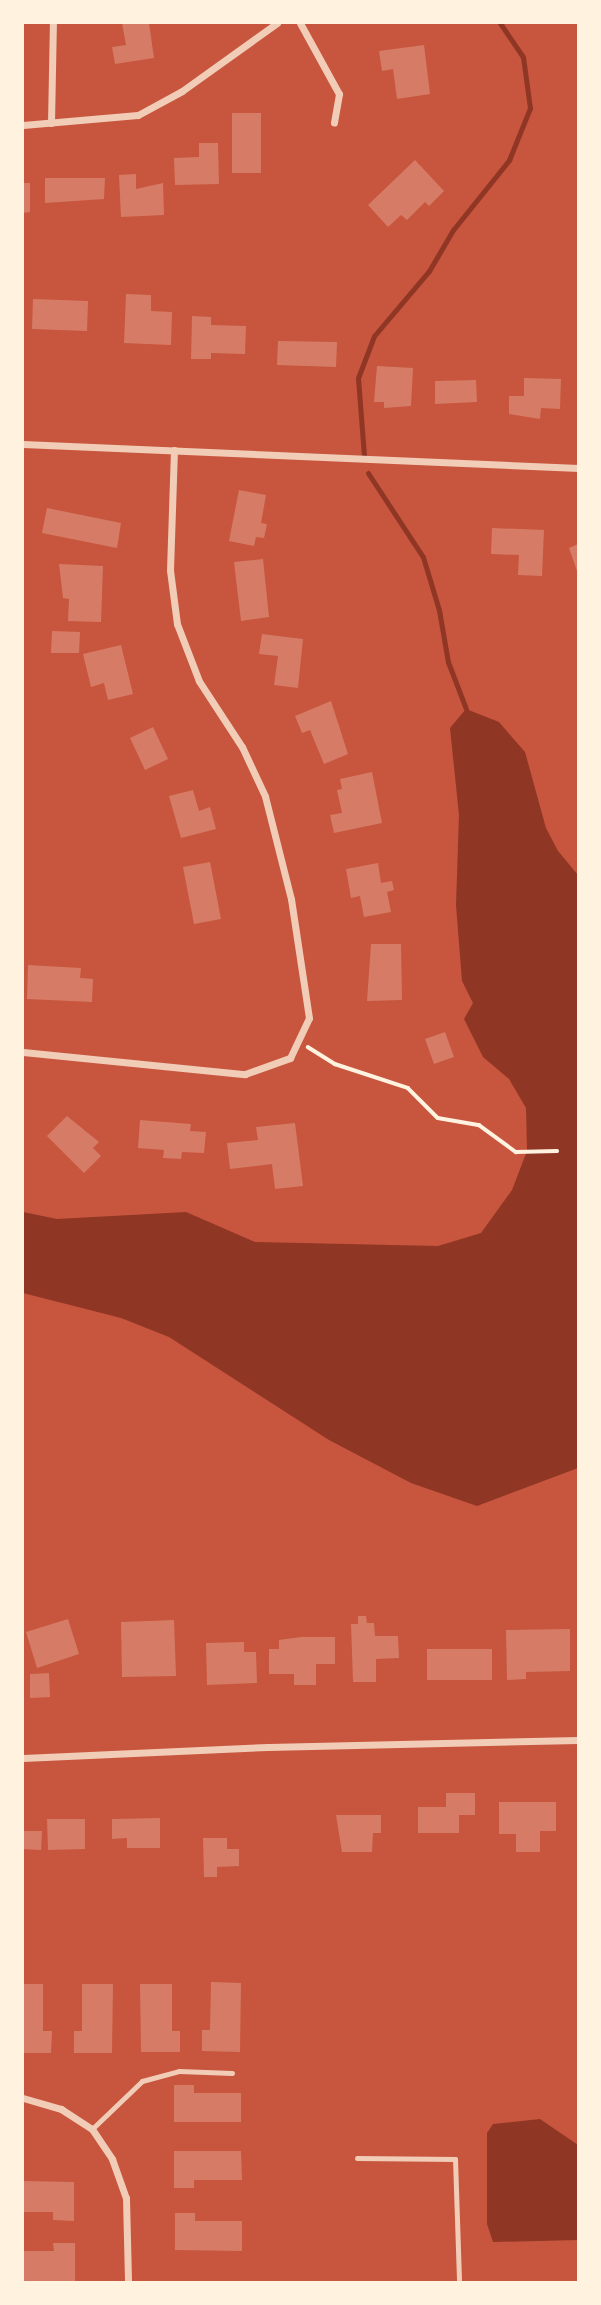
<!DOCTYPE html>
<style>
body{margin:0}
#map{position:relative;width:601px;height:2305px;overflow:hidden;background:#c8553d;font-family:Jost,sans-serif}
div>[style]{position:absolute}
.water>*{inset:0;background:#8f3625}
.stream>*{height:5px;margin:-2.5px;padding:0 2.5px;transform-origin:2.5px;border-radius:2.5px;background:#8f3625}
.building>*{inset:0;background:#d67c66}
.path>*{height:3.5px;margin:-1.75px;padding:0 1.75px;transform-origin:1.75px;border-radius:1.75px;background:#fff3e0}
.service>*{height:5px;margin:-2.5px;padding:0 2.5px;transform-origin:2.5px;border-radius:2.5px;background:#f1ccb7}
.minor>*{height:7px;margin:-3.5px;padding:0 3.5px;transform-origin:3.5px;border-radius:3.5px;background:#f1ccb7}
span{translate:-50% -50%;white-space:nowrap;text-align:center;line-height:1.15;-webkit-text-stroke:5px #fff3e0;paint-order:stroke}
.frame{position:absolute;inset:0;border:24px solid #fff3e0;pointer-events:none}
</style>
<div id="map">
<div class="water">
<i style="clip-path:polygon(466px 709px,499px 722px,525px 752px,546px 828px,558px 851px,578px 875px,578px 1468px,477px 1506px,411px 1483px,329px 1440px,169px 1337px,121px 1318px,23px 1293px,23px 1212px,57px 1219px,186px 1212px,255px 1242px,438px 1246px,481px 1233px,512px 1190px,527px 1151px,526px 1108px,509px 1079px,483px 1057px,464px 1019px,473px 1003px,462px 981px,456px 905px,459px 815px,450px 728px)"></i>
<i style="clip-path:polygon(540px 2119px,578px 2145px,578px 2240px,493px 2242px,487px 2224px,487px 2133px,493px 2124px)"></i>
</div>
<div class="stream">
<i style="left:364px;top:456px;width:78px;rotate:-94.4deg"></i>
<i style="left:358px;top:378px;width:45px;rotate:-69.1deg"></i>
<i style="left:374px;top:336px;width:85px;rotate:-49.8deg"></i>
<i style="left:429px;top:271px;width:48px;rotate:-59.7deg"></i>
<i style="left:453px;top:230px;width:90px;rotate:-51.3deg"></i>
<i style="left:509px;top:160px;width:56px;rotate:-68deg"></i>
<i style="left:530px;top:108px;width:51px;rotate:-97.8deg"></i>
<i style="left:523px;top:57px;width:41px;rotate:-124.1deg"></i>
<i style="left:368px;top:473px;width:100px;rotate:56.8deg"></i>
<i style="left:423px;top:557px;width:55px;rotate:73.2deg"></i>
<i style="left:439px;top:610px;width:53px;rotate:80.2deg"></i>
<i style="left:448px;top:662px;width:50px;rotate:69deg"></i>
</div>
<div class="building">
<i style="clip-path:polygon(122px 23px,149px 23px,154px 58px,115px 64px,112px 47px,126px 45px)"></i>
<i style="clip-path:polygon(424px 45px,430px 94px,397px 99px,393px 69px,382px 71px,379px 51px)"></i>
<i style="clip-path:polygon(232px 113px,261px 113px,261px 173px,232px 173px)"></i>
<i style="clip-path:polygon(199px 143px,218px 143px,219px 184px,175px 185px,174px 158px,199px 157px)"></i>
<i style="clip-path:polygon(415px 160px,444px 191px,429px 206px,425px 202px,407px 220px,401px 215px,388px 227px,368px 205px)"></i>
<i style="clip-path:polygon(136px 174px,136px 189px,163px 183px,164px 215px,121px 217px,119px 175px)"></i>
<i style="clip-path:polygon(45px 178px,105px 178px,104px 199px,45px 203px)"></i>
<i style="clip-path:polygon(23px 183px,30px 183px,30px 212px,23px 213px)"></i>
<i style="clip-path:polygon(126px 294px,151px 295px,151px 311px,172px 312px,171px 345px,124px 343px)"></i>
<i style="clip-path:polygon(33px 299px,88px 301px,87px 331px,32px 329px)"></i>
<i style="clip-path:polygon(192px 316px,211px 317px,211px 325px,246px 326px,245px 354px,211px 353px,211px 359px,191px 359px)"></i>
<i style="clip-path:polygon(278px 341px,337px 342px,336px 367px,277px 365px)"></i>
<i style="clip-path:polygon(377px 366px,413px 368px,411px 406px,384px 408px,384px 402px,374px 402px)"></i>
<i style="clip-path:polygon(524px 378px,561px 379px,560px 409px,541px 408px,540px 419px,509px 414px,509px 396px,524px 396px)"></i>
<i style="clip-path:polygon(476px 380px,477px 402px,435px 404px,435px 381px)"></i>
<i style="clip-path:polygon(239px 490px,266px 495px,261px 523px,267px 524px,264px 538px,256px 537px,254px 546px,229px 541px)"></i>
<i style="clip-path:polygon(47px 508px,121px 523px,117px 548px,42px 533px)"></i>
<i style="clip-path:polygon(492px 528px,544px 530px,542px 576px,518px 575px,519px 555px,491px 554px)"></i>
<i style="clip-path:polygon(578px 544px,578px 574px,569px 548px)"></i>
<i style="clip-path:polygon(263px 559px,269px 617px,241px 621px,234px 562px)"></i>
<i style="clip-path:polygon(59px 564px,103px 566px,101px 622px,68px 621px,69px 599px,63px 598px)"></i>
<i style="clip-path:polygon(52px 631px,80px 632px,79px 653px,51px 653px)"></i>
<i style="clip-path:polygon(262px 634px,303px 639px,298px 688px,274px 685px,278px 656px,259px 654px)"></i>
<i style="clip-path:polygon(121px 645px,133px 694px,108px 700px,104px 683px,91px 687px,83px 654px)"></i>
<i style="clip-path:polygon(331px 701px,348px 754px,324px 764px,310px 730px,302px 733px,295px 716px)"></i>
<i style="clip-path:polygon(153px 727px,168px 759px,145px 770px,130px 738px)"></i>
<i style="clip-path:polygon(372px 772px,382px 823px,334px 833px,330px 815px,342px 813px,337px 790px,342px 789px,340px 779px)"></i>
<i style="clip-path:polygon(193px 790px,199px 811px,210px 807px,216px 829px,181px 838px,169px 796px)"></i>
<i style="clip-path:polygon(210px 862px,221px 919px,194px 924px,183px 867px)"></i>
<i style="clip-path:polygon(378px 863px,381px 883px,392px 881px,394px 890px,387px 892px,391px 912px,364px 917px,360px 896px,351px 898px,346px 869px)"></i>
<i style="clip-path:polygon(371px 944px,401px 944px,402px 1000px,367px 1001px)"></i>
<i style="clip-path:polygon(28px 965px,81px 968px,80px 978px,93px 979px,92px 1002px,27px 999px)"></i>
<i style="clip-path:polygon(445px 1032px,454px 1057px,434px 1064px,425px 1039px)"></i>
<i style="clip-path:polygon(67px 1116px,99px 1142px,93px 1148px,101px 1156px,84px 1173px,47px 1136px)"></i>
<i style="clip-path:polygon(140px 1120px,191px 1124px,190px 1131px,206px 1132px,204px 1153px,182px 1152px,181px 1159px,163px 1158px,164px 1150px,138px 1148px)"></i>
<i style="clip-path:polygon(295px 1123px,303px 1186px,275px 1189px,272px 1164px,230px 1169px,227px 1143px,258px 1140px,256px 1127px)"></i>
<i style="clip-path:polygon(358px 1616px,366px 1616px,367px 1623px,374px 1623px,375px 1636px,398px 1636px,399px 1658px,376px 1659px,376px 1682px,353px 1682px,351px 1624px,358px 1624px)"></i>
<i style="clip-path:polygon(68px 1619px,79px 1654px,37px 1668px,26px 1632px)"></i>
<i style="clip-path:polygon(174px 1620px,176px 1676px,122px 1677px,121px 1622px)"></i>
<i style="clip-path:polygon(570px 1629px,570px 1671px,526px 1672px,526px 1679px,507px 1680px,506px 1630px)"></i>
<i style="clip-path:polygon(301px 1637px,335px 1637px,335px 1664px,316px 1664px,316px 1685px,294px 1685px,294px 1674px,269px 1674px,269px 1649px,279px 1649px,279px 1640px)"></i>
<i style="clip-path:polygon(244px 1642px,244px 1652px,256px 1652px,257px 1683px,207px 1685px,206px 1643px)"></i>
<i style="clip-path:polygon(427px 1649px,492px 1649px,492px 1680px,427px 1680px)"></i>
<i style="clip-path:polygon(49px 1673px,50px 1697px,30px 1698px,30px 1674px)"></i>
<i style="clip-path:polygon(446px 1793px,475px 1793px,475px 1815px,459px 1815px,459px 1833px,418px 1833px,418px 1807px,446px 1807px)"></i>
<i style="clip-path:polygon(499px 1802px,556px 1802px,556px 1831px,540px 1831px,540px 1852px,516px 1852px,516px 1834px,499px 1834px)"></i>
<i style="clip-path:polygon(336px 1815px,381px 1815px,381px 1833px,373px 1833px,372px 1852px,342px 1852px)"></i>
<i style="clip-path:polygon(160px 1818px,160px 1848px,127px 1848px,127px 1838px,112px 1839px,112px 1819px)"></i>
<i style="clip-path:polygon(47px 1819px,85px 1819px,85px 1849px,48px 1850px)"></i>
<i style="clip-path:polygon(23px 1831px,42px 1831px,41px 1850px,23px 1849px)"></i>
<i style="clip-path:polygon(203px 1838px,227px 1838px,227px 1849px,239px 1849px,239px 1866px,217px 1867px,217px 1877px,204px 1877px)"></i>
<i style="clip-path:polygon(211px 1982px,241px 1983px,240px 2052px,202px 2051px,202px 2030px,210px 2030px)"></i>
<i style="clip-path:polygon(23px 1984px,43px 1984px,43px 2031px,52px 2031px,51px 2053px,23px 2053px)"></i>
<i style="clip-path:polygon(82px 1984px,113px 1984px,112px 2053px,74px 2053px,74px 2031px,82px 2031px)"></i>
<i style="clip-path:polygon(140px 1984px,172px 1984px,172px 2031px,180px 2031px,180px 2052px,141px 2052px)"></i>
<i style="clip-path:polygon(174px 2085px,194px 2085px,194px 2093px,241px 2093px,241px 2122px,174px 2122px)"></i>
<i style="clip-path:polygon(174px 2151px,241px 2151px,242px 2180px,194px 2180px,194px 2188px,174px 2188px)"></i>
<i style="clip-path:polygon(23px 2181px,74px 2182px,74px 2221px,53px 2220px,53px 2212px,23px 2212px)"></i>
<i style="clip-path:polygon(175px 2213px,195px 2213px,195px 2221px,242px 2221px,242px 2251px,175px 2250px)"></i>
<i style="clip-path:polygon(53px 2243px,75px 2243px,75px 2282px,23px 2282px,23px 2251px,54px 2251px)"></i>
</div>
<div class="path">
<i style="left:308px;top:1047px;width:32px;rotate:32deg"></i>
<i style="left:335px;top:1064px;width:77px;rotate:18.2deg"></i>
<i style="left:408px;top:1088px;width:42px;rotate:45deg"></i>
<i style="left:438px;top:1118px;width:42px;rotate:9.7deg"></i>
<i style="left:479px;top:1125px;width:46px;rotate:36.1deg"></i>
<i style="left:516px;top:1152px;width:41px;rotate:-1.4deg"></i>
</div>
<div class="service">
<i style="left:92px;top:2129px;width:69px;rotate:-43.8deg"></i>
<i style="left:142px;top:2081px;width:38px;rotate:-15deg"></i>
<i style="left:179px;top:2071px;width:53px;rotate:2.2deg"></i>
<i style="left:357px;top:2158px;width:98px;rotate:0.6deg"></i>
<i style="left:455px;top:2159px;width:123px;rotate:88.1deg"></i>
</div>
<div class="minor">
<i style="left:300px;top:23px;width:81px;rotate:61.2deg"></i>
<i style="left:339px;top:94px;width:29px;rotate:100deg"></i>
<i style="left:51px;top:123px;width:100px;rotate:-88.9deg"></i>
<i style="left:23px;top:125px;width:115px;rotate:-5deg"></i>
<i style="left:138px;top:115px;width:50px;rotate:-28.6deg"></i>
<i style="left:182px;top:91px;width:117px;rotate:-35.6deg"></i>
<i style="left:23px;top:444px;width:556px;rotate:2.48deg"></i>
<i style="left:23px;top:1052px;width:223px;rotate:5.7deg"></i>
<i style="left:245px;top:1074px;width:48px;rotate:-19.6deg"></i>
<i style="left:290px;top:1058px;width:44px;rotate:-64.6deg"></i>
<i style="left:309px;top:1018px;width:120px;rotate:-98.6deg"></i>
<i style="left:291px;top:899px;width:106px;rotate:-104.2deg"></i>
<i style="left:265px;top:796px;width:54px;rotate:-115.1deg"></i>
<i style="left:242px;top:747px;width:79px;rotate:-123.1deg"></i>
<i style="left:199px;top:681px;width:61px;rotate:-111.1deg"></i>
<i style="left:177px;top:624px;width:54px;rotate:-97.4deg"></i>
<i style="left:170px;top:570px;width:120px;rotate:-88.1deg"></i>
<i style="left:23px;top:1758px;width:245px;rotate:-2.6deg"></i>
<i style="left:268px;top:1747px;width:310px;rotate:-1.3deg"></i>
<i style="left:23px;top:2098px;width:40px;rotate:16deg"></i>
<i style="left:61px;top:2109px;width:37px;rotate:33deg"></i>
<i style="left:92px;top:2129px;width:36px;rotate:56deg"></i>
<i style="left:112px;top:2159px;width:41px;rotate:70.3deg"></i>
<i style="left:126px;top:2198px;width:84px;rotate:88.6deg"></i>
</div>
<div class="frame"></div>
</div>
